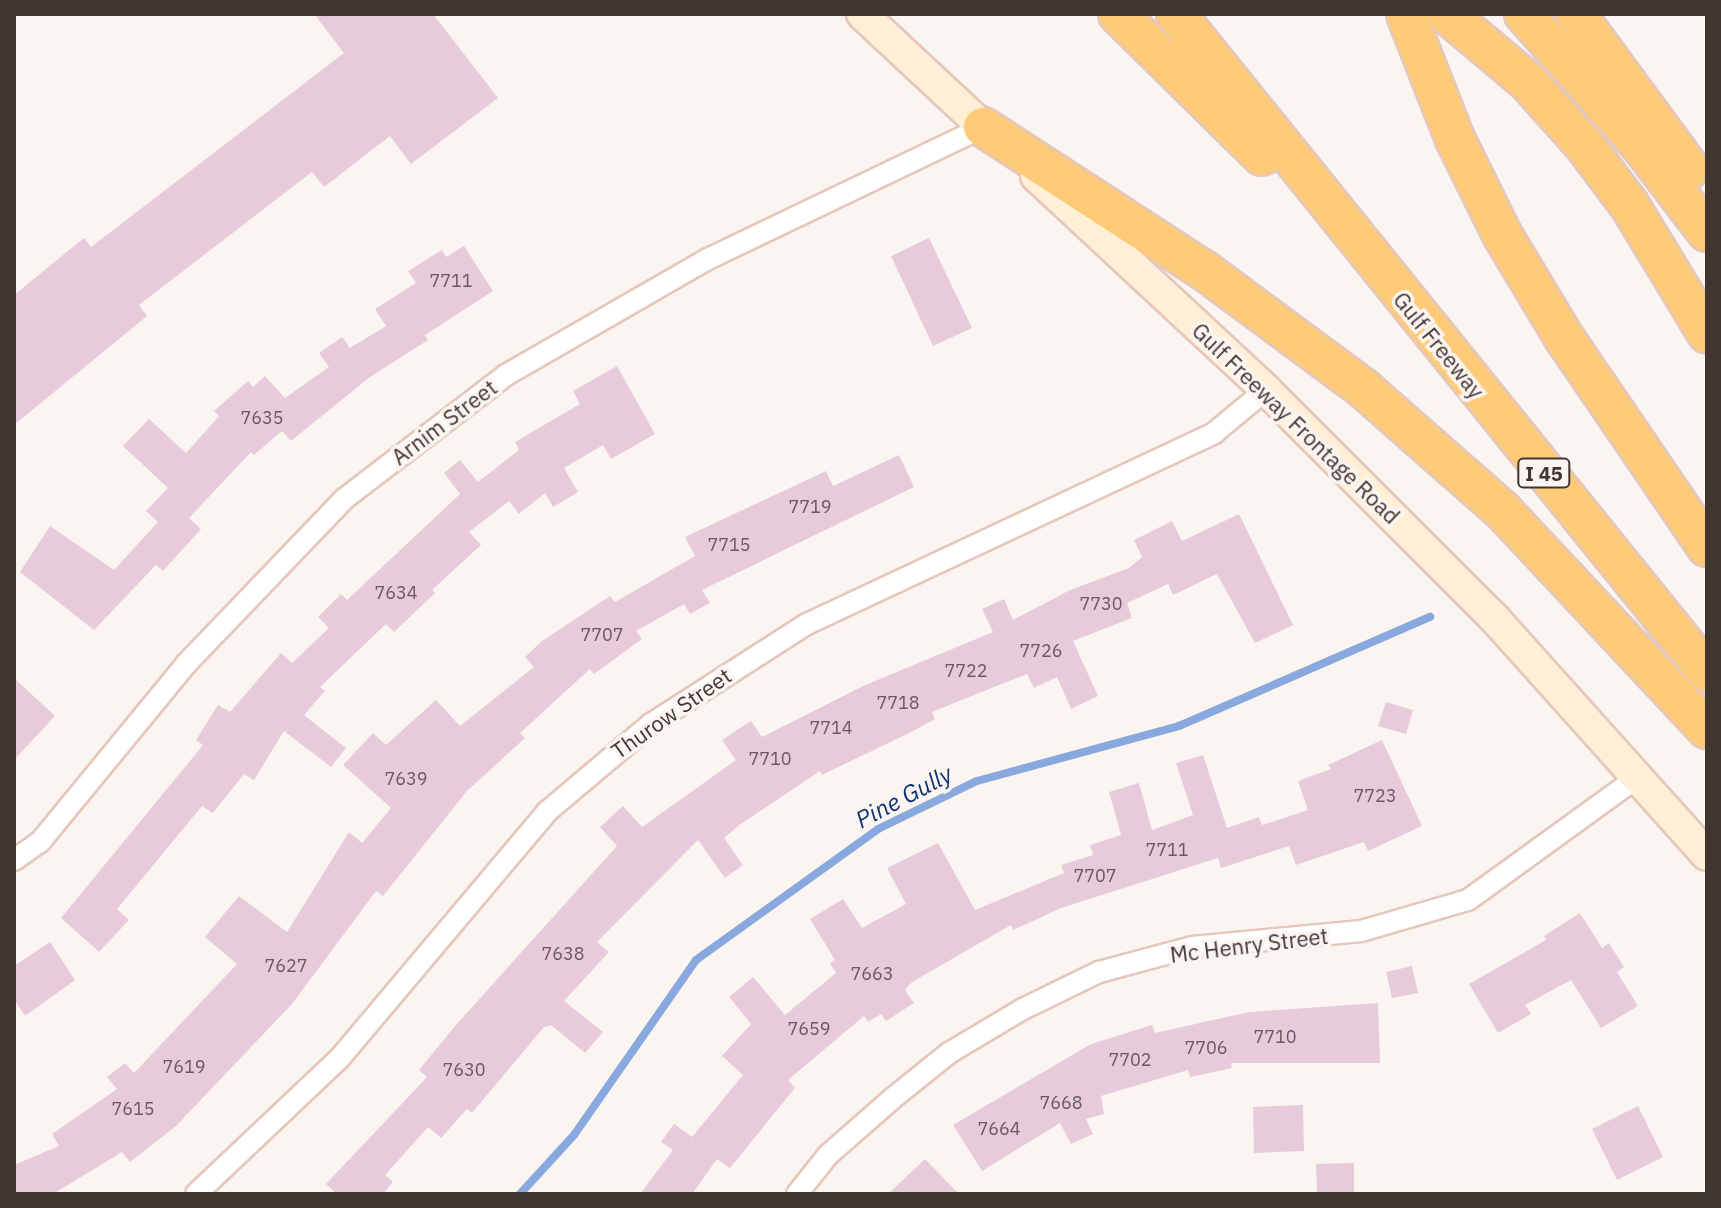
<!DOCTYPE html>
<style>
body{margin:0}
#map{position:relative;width:1721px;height:1208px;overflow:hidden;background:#fbf5f2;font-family:"IBM Plex Sans",sans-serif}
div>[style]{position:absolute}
.stream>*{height:8px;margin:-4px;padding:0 4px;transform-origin:4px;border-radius:4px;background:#88a8de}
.building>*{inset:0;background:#e8cbdb}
.roads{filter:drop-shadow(2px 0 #e5c7bb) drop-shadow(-2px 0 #e5c7bb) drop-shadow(0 2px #e5c7bb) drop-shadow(0 -2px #e5c7bb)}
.street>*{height:20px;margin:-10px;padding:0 10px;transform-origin:10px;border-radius:10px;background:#fff}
.secondary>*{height:30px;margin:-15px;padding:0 15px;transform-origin:15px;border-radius:15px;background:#feefd6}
.highway>*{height:38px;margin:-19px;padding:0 19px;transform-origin:19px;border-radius:19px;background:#fdcb77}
span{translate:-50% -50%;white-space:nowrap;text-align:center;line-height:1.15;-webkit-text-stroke:7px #fbf5f2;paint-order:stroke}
.number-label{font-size:18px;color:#6a5a5a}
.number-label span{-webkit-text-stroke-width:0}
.shield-label span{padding:2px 6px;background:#fbf5f2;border:2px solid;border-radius:6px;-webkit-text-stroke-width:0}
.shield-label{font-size:20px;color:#40352f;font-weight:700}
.street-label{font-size:22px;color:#40352f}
.water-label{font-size:24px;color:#103473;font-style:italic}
.frame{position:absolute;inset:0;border:16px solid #40352f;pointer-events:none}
</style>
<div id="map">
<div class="stream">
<i style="left:520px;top:1194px;width:80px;rotate:-47.5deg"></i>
<i style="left:574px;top:1135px;width:213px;rotate:-55.1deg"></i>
<i style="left:696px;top:960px;width:224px;rotate:-35.7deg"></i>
<i style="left:878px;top:829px;width:110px;rotate:-25.9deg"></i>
<i style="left:977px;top:781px;width:209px;rotate:-15.2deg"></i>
<i style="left:1179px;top:726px;width:274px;rotate:-23.5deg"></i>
</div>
<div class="building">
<i style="clip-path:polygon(314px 14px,433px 14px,498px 98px,411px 164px,390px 136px,324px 187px,312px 172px,139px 305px,147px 316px,14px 425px,14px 295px,84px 238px,91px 247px,344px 53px)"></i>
<i style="clip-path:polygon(929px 238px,972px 328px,933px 346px,891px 256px)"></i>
<i style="clip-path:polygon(464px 246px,493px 291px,425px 335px,428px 340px,370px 377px,291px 441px,282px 431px,254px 455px,251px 452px,189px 518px,201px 529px,163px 571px,156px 565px,94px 630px,20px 572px,50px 526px,114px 570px,158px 522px,146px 511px,168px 488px,123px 446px,149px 419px,186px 453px,219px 416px,214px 411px,248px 381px,253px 387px,265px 376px,285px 398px,329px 367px,319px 353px,342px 337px,350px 348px,386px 326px,375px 309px,416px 283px,408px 271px,442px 250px,446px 257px)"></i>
<i style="clip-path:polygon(617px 366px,655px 434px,611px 459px,603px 445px,564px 468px,578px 492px,553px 507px,545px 493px,519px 514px,509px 501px,469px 532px,481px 545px,432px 590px,435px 593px,394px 632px,386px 624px,320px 687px,325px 691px,304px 715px,346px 748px,331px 767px,284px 731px,254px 780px,244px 774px,213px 813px,202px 806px,117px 909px,129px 920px,99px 952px,61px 918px,203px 745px,196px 740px,218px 705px,230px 712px,281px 653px,292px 663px,329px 628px,318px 617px,341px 594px,347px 600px,460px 494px,444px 473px,460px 460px,478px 482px,519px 450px,515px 442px,580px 404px,573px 391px)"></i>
<i style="clip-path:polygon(899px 455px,914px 487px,702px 590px,710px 603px,690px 614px,684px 604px,636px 631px,642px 639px,594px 674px,590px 669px,520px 733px,525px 738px,467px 791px,383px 896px,376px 891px,292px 1004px,176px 1126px,130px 1162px,122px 1152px,53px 1194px,14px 1194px,14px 1165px,59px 1146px,52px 1134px,117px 1089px,107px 1077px,125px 1063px,134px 1073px,237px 964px,205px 937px,239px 896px,287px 932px,349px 832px,362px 843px,391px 808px,343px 765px,373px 733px,386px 745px,436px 700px,460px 726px,534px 667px,525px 657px,542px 641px,610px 596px,615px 602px,695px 556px,685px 537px,826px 471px,833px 486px)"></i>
<i style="clip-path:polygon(1239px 514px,1293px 625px,1255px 643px,1217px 574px,1173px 595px,1168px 584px,1127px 603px,1132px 618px,1073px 641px,1098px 696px,1071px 709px,1057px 677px,1034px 688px,1027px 674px,932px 712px,935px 719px,909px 733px,822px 775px,820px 771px,738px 826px,724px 838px,743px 865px,725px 878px,698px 840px,597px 942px,609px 952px,564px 1001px,603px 1032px,585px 1053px,551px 1025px,544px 1027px,472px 1113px,467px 1109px,441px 1138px,428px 1127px,385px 1175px,393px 1182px,383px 1194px,337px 1194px,326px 1184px,427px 1077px,419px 1070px,455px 1026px,617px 846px,600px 827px,623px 806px,642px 827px,736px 760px,722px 740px,751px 721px,762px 737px,863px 686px,993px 632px,982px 609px,1004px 599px,1013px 620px,1070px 590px,1129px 568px,1142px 557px,1134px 540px,1172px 521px,1182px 541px)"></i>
<i style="clip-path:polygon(14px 678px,55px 716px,14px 760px)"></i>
<i style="clip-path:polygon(1386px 702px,1413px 710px,1406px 734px,1378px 726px)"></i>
<i style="clip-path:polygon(1382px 740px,1422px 826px,1368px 851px,1364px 842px,1296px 865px,1289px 846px,1221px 868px,1218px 858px,1061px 908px,1013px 930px,1011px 925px,912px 982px,905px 990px,914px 1003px,886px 1021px,881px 1014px,868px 1022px,864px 1016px,788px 1080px,795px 1088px,730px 1168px,717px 1159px,692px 1194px,640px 1194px,673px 1150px,661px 1142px,674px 1124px,692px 1137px,743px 1075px,722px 1056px,751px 1024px,729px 997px,753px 977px,785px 1015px,836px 973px,830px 963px,835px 960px,810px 919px,843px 899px,862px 928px,906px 904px,887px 868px,938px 843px,975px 910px,1064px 873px,1061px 865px,1093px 855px,1090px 845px,1121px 835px,1109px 792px,1139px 783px,1152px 830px,1193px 815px,1176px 763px,1203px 755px,1227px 828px,1259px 817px,1262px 825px,1308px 810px,1298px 781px,1331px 769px,1328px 765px)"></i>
<i style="clip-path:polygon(1580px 913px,1602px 948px,1609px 943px,1624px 967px,1617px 972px,1638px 1006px,1601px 1028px,1571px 980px,1525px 1005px,1531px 1014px,1498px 1033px,1469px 984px,1546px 940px,1544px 936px)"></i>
<i style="clip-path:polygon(50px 942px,75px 980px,25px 1016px,14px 999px,14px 966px)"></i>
<i style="clip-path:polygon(1412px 966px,1418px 993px,1392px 998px,1386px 972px)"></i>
<i style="clip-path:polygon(1378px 1003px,1380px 1063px,1231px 1063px,1232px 1068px,1190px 1077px,1188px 1070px,1101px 1096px,1104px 1114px,1086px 1119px,1093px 1134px,1071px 1144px,1060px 1123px,982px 1171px,953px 1125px,1091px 1044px,1152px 1025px,1155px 1033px,1249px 1012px)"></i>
<i style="clip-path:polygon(1303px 1105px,1304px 1151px,1254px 1153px,1253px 1107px)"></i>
<i style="clip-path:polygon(1638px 1106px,1663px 1157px,1617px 1180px,1592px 1129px)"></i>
<i style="clip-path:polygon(925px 1159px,959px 1194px,888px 1194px)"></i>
<i style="clip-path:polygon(1354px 1163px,1354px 1194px,1317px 1194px,1316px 1164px)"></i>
</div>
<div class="roads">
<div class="street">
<i style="left:14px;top:860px;width:32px;rotate:-35deg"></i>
<i style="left:40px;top:842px;width:230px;rotate:-50.6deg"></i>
<i style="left:186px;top:664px;width:228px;rotate:-46.2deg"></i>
<i style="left:344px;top:499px;width:204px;rotate:-37.4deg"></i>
<i style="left:506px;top:375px;width:231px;rotate:-29.9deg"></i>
<i style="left:706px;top:260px;width:307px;rotate:-25.6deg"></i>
<i style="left:196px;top:1194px;width:197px;rotate:-43.4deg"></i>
<i style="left:339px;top:1059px;width:324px;rotate:-49.9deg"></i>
<i style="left:548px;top:811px;width:135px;rotate:-40.2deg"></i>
<i style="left:651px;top:724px;width:185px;rotate:-32.7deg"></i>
<i style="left:807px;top:624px;width:450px;rotate:-25.1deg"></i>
<i style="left:1214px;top:433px;width:67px;rotate:-39.6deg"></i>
<i style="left:797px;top:1194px;width:50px;rotate:-51.5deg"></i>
<i style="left:828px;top:1155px;width:86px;rotate:-41.2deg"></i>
<i style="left:893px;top:1098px;width:72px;rotate:-38.8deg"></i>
<i style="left:949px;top:1053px;width:84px;rotate:-30.8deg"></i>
<i style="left:1021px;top:1010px;width:87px;rotate:-26deg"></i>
<i style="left:1099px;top:972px;width:96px;rotate:-15deg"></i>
<i style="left:1192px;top:947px;width:170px;rotate:-5.4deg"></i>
<i style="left:1361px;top:931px;width:111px;rotate:-16.2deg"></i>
<i style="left:1468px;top:900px;width:210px;rotate:-35.9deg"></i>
</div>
<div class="secondary">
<i style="left:862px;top:14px;width:186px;rotate:43deg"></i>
<i style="left:1036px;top:176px;width:314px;rotate:42.9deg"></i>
<i style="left:1266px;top:390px;width:324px;rotate:45deg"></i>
<i style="left:1495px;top:619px;width:317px;rotate:48.1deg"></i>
</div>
<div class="highway">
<i style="left:1118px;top:14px;width:202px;rotate:44.6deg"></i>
<i style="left:1176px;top:14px;width:846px;rotate:51.1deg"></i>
<i style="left:1406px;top:14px;width:134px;rotate:68.6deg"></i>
<i style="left:1455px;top:139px;width:108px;rotate:63.7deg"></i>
<i style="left:1503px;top:236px;width:120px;rotate:59deg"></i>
<i style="left:1565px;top:339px;width:252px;rotate:55.7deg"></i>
<i style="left:1447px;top:14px;width:106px;rotate:40deg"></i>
<i style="left:1528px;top:82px;width:86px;rotate:48.3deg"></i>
<i style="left:1585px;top:146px;width:75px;rotate:53.1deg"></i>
<i style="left:1630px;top:206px;width:149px;rotate:58.8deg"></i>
<i style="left:1524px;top:14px;width:178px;rotate:48.4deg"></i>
<i style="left:1642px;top:147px;width:107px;rotate:52.6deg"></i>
<i style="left:1576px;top:14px;width:192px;rotate:53.7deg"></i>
<i style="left:983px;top:127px;width:265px;rotate:33deg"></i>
<i style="left:1205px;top:271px;width:197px;rotate:36.5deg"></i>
<i style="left:1363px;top:388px;width:185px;rotate:41.3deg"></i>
<i style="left:1502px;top:510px;width:300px;rotate:46.9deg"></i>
</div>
</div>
<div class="number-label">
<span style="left:451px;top:281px">7711</span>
<span style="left:262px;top:418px">7635</span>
<span style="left:810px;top:507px">7719</span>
<span style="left:729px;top:545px">7715</span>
<span style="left:396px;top:593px">7634</span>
<span style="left:1101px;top:604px">7730</span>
<span style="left:602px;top:635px">7707</span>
<span style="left:1041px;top:651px">7726</span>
<span style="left:966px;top:671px">7722</span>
<span style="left:898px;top:703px">7718</span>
<span style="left:831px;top:728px">7714</span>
<span style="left:770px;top:759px">7710</span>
<span style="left:406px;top:779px">7639</span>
<span style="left:1375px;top:796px">7723</span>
<span style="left:1167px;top:850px">7711</span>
<span style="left:1095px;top:876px">7707</span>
<span style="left:563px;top:954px">7638</span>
<span style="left:286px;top:966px">7627</span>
<span style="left:872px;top:974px">7663</span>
<span style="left:809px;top:1029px">7659</span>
<span style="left:1275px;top:1037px">7710</span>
<span style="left:1206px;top:1048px">7706</span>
<span style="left:1130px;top:1060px">7702</span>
<span style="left:184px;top:1067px">7619</span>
<span style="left:464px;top:1070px">7630</span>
<span style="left:1061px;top:1103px">7668</span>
<span style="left:133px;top:1109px">7615</span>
<span style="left:999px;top:1129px">7664</span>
</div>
<div class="shield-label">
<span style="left:1544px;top:473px">I 45</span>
</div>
<div class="street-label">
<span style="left:1439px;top:345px;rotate:51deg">Gulf Freeway</span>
<span style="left:444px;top:422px;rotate:-37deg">Arnim Street</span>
<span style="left:1296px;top:423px;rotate:44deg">Gulf Freeway Frontage Road</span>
<span style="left:671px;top:713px;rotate:-35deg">Thurow Street</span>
<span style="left:1249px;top:945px;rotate:-7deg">Mc Henry Street</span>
</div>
<div class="water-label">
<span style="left:904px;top:797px;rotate:-28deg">Pine Gully</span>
</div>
<div class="frame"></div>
</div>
